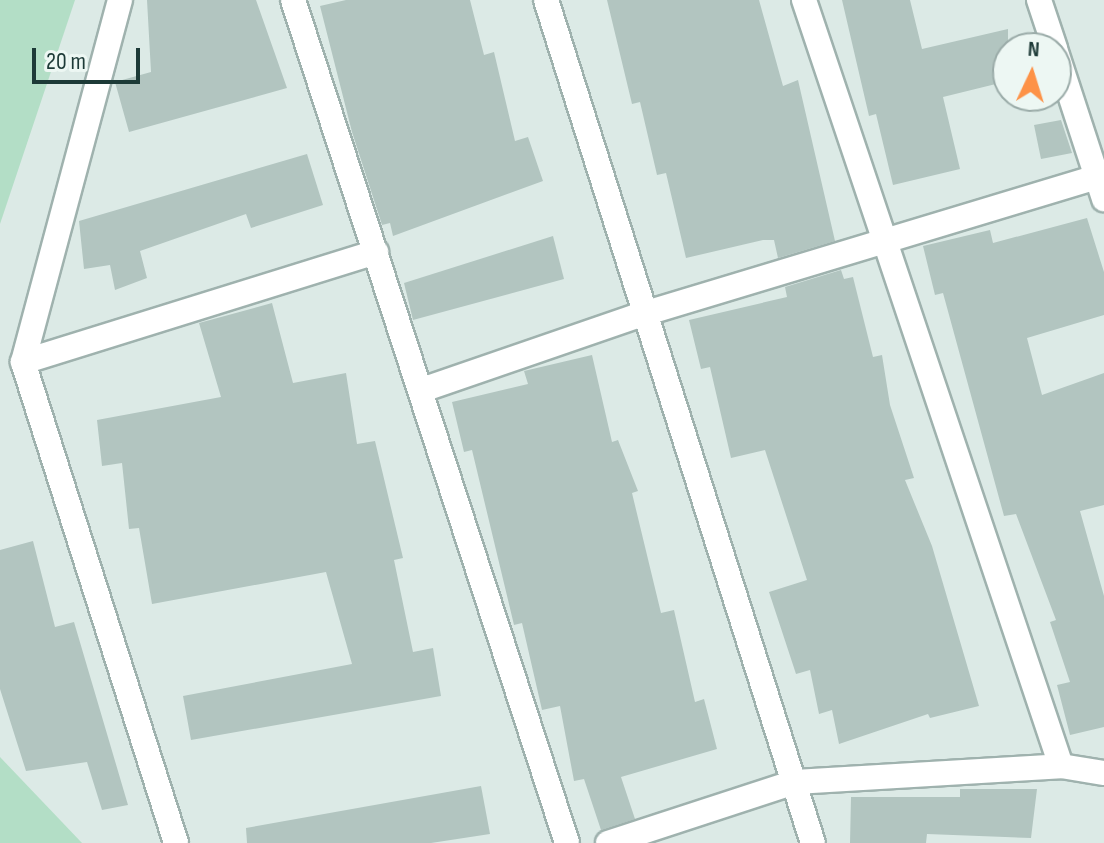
<!DOCTYPE html>
<style>
body{margin:0}
#map{position:relative;width:1104px;height:843px;overflow:hidden;background:#dceae6;font-family:"Sofia Sans Condensed",sans-serif}
div>[style]{position:absolute}
.green>*{inset:0;background:#b3dec6}
.building>*{inset:0;background:#b2c5c0}
.roads{filter:drop-shadow(2px 0 #9fb2ae) drop-shadow(-2px 0 #9fb2ae) drop-shadow(0 2px #9fb2ae) drop-shadow(0 -2px #9fb2ae)}
.street>*{height:24px;margin:-12px;padding:0 12px;transform-origin:12px;border-radius:12px;background:#fff}
.secondary>*{height:24px;margin:-12px;padding:0 12px;transform-origin:12px;border-radius:12px;background:#fff}
span{translate:-50% -50%;white-space:nowrap;text-align:center;line-height:1.15;-webkit-text-stroke:6px #edf7f3;paint-order:stroke}
.north{position:absolute;left:992px;top:32px;width:80px;height:80px;box-sizing:border-box;background:#edf7f3;border:2px solid #9aaba8;border-radius:50%;rotate:4deg;font-size:22px;font-weight:700;line-height:32px;text-align:center;color:#1d3a37}
.north::after{content:'';display:block;margin:auto;width:28px;height:36px;background:#fd9247;clip-path:polygon(50% 0,100% 100%,50% 72%,0 100%)}
.scale{position:absolute;left:32px;top:48px;width:108px;height:36px;box-sizing:border-box;border:4px solid #1d3a37;border-top:0;padding-left:10px;font-size:24px;line-height:28px;white-space:nowrap;color:#1d3a37;-webkit-text-stroke:6px #edf7f3;paint-order:stroke}
</style>
<div id="map">
<div class="green">
<i style="clip-path:polygon(0 0,75px 0,0 224px)"></i>
<i style="clip-path:polygon(0 757px,82px 843px,0 843px)"></i>
</div>
<div class="building">
<i style="clip-path:polygon(147px 0,256px 0,287px 88px,129px 132px,115px 82px,151px 72px)"></i>
<i style="clip-path:polygon(346px 0,470px 0,484px 55px,494px 52px,515px 141px,528px 137px,543px 181px,393px 236px,390px 223px,382px 225px,352px 132px,320px 6px)"></i>
<i style="clip-path:polygon(607px 0,759px 0,783px 86px,798px 80px,835px 241px,778px 258px,774px 240px,763px 240px,686px 258px,666px 173px,657px 175px,640px 102px,632px 104px)"></i>
<i style="clip-path:polygon(842px 0,910px 0,922px 49px,1008px 29px,1008px 81px,943px 97px,960px 169px,893px 185px,876px 114px,869px 116px)"></i>
<i style="clip-path:polygon(1061px 120px,1072px 153px,1041px 159px,1034px 125px)"></i>
<i style="clip-path:polygon(307px 154px,323px 205px,251px 228px,246px 214px,140px 251px,147px 278px,115px 290px,110px 265px,84px 269px,79px 221px)"></i>
<i style="clip-path:polygon(1087px 218px,1104px 272px,1104px 315px,1027px 338px,1042px 395px,1104px 373px,1104px 505px,1080px 511px,1104px 596px,1104px 727px,1070px 735px,1057px 685px,1070px 682px,1050px 622px,1056px 620px,1016px 514px,1004px 516px,943px 293px,935px 295px,923px 246px,990px 230px,993px 243px)"></i>
<i style="clip-path:polygon(553px 236px,564px 279px,413px 320px,404px 283px)"></i>
<i style="clip-path:polygon(841px 270px,844px 279px,853px 277px,873px 357px,882px 355px,890px 405px,914px 478px,905px 480px,932px 546px,979px 706px,930px 718px,928px 714px,839px 744px,832px 710px,819px 714px,810px 670px,796px 674px,769px 592px,807px 580px,765px 450px,731px 458px,710px 367px,701px 369px,689px 320px,787px 297px,785px 287px)"></i>
<i style="clip-path:polygon(272px 303px,293px 383px,346px 373px,357px 444px,375px 441px,403px 558px,394px 560px,413px 652px,433px 648px,441px 696px,191px 740px,183px 696px,352px 664px,326px 572px,152px 604px,139px 528px,129px 529px,122px 463px,102px 466px,97px 420px,221px 397px,199px 323px)"></i>
<i style="clip-path:polygon(592px 355px,612px 442px,618px 440px,638px 491px,632px 493px,661px 613px,674px 610px,695px 702px,704px 699px,717px 749px,621px 777px,635px 819px,601px 830px,584px 779px,574px 781px,560px 706px,542px 710px,522px 623px,514px 625px,472px 450px,464px 452px,452px 402px,528px 384px,524px 371px)"></i>
<i style="clip-path:polygon(33px 541px,55px 627px,74px 622px,128px 805px,102px 810px,87px 762px,26px 771px,0 689px,0 550px)"></i>
<i style="clip-path:polygon(481px 786px,490px 834px,431px 843px,247px 843px,246px 828px)"></i>
<i style="clip-path:polygon(960px 789px,1037px 789px,1031px 838px,927px 834px,926px 843px,850px 843px,851px 797px,960px 797px)"></i>
</div>
<div class="roads">
<div class="street">
<i style="left:120px;top:0;width:375px;rotate:105deg"></i>
<i style="left:23px;top:362px;width:505px;rotate:72.35deg"></i>
<i style="left:293px;top:0;width:886px;rotate:71.99deg"></i>
<i style="left:804px;top:0;width:808px;rotate:71.45deg"></i>
<i style="left:1039px;top:0;width:51px;rotate:71.6deg"></i>
<i style="left:1056px;top:52px;width:155px;rotate:71.9deg"></i>
<i style="left:23px;top:362px;width:370px;rotate:-17.3deg"></i>
<i style="left:422px;top:390px;width:234px;rotate:-19deg"></i>
<i style="left:643px;top:314px;width:481px;rotate:-16.8deg"></i>
<i style="left:608px;top:843px;width:197px;rotate:-18.1deg"></i>
<i style="left:795px;top:782px;width:266px;rotate:-3.4deg"></i>
<i style="left:1061px;top:766px;width:44px;rotate:9.2deg"></i>
</div>
<div class="secondary">
<i style="left:546px;top:0;width:884px;rotate:72.43deg"></i>
</div>
</div>
<div class="north">N</div>
<div class="scale">20 m</div>
</div>
